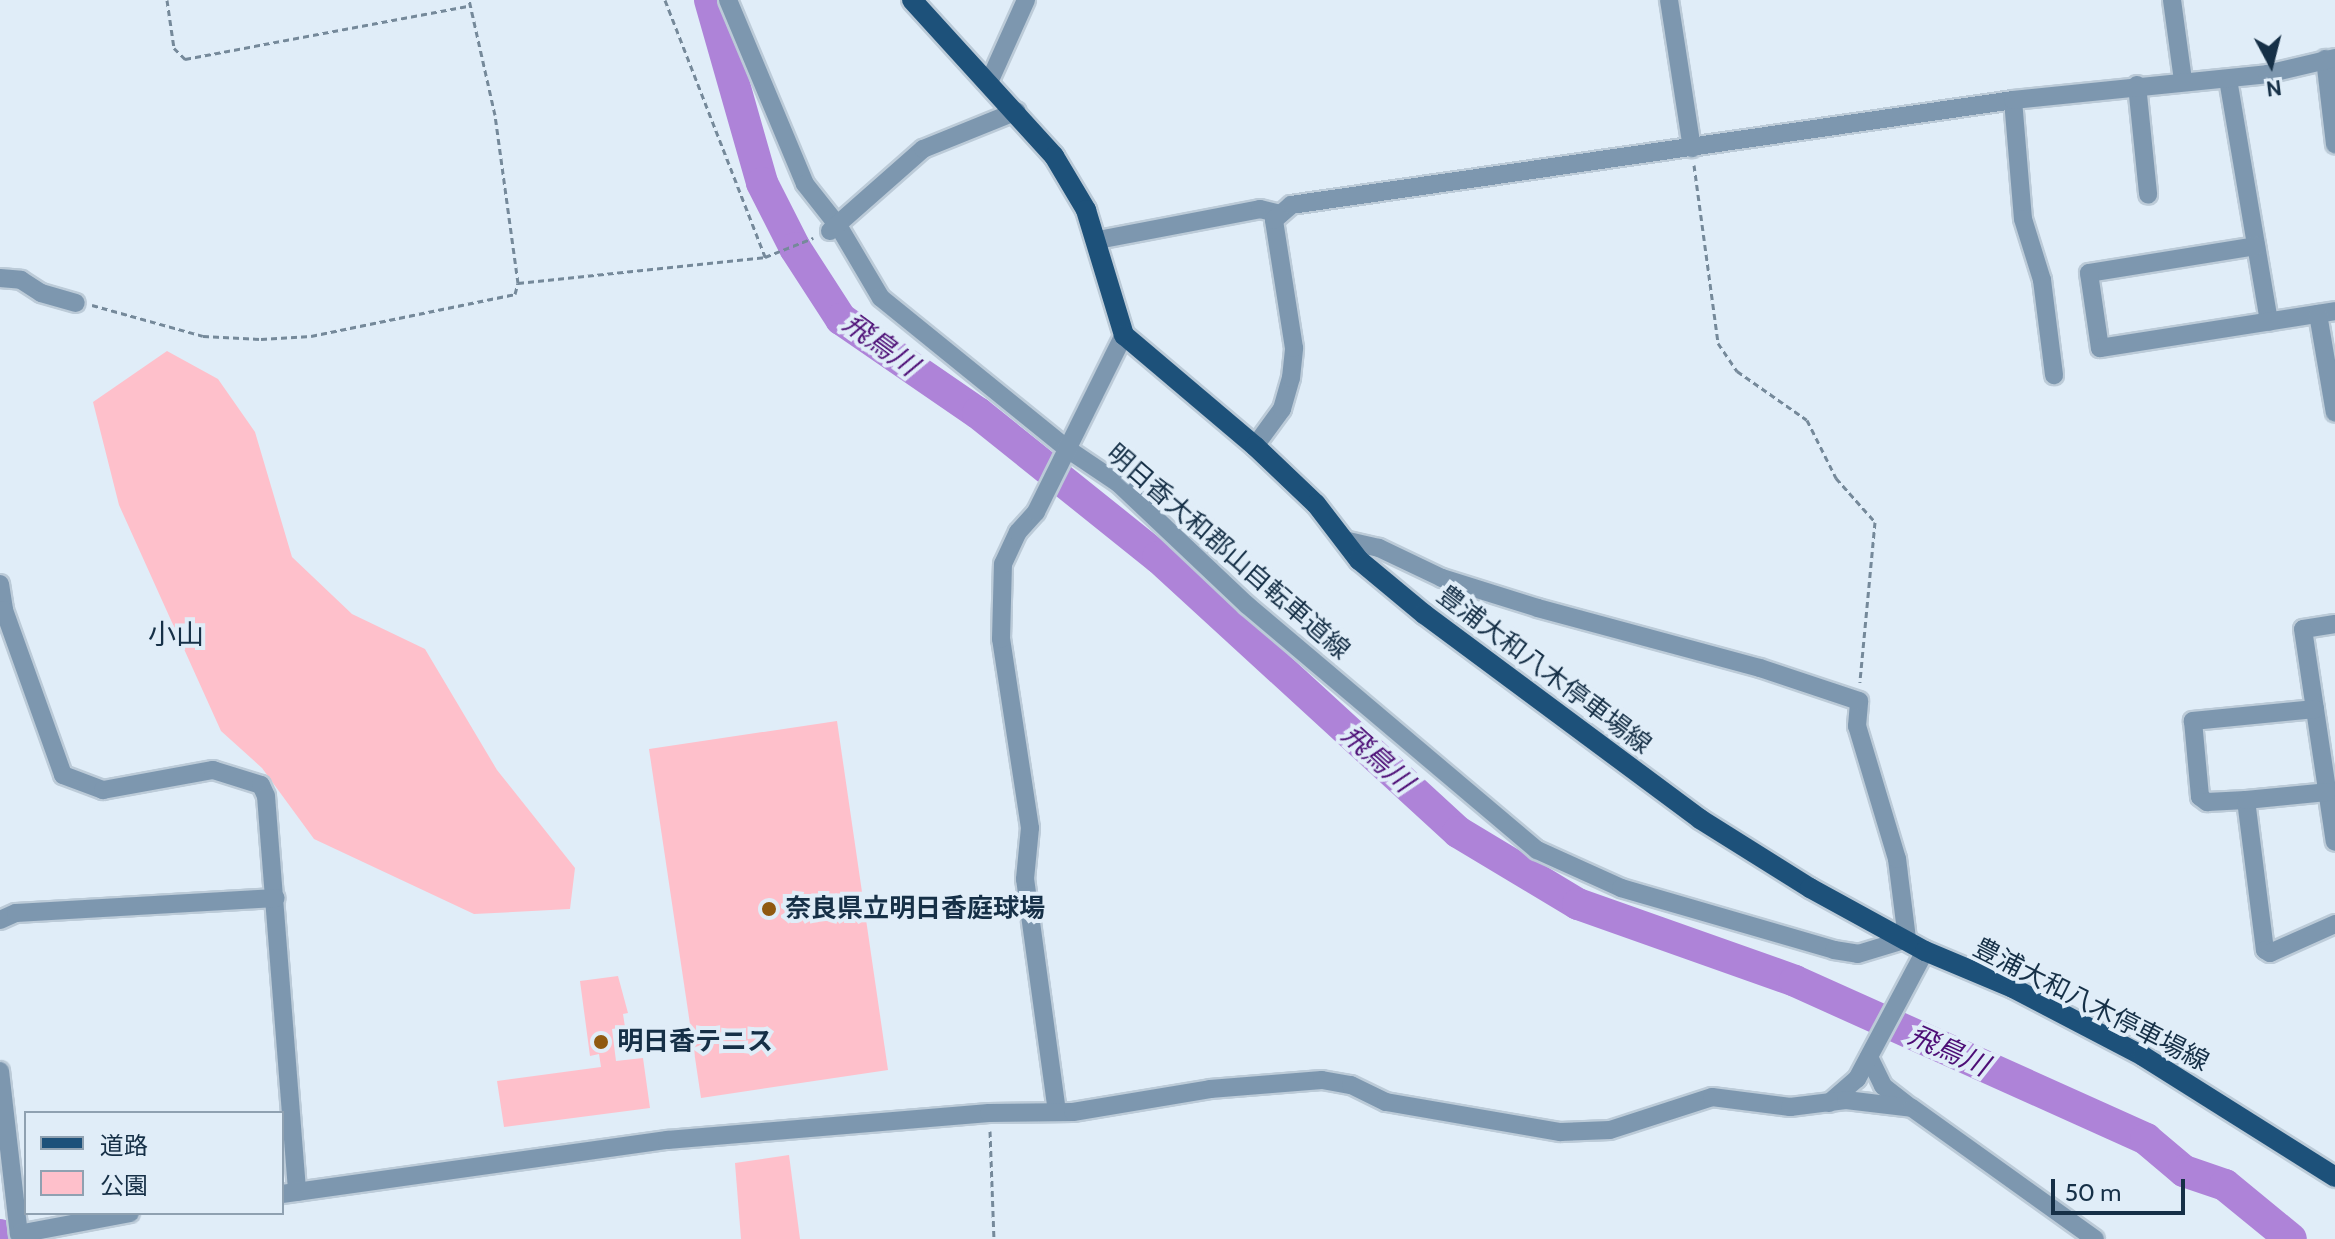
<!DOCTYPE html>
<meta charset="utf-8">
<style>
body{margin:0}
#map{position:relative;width:2335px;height:1239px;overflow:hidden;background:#e0edf8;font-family:Cabin,"Noto Sans JP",sans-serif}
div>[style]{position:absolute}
.green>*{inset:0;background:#fec0cb}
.river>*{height:32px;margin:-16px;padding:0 16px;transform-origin:16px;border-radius:16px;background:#ae83d8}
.path>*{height:3px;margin-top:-1.5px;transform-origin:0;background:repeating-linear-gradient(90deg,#75899a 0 6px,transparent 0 10px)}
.roads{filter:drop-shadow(2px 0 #bccbd8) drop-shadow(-2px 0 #bccbd8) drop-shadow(0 2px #bccbd8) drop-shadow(0 -2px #bccbd8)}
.minor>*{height:18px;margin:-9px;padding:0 9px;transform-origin:9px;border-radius:9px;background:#7d97af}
.major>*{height:20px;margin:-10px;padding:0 10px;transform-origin:10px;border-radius:10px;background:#1d517a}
.dots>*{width:22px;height:22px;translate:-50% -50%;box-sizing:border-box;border:4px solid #e0edf8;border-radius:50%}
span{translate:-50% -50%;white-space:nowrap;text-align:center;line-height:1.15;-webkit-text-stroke:8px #e0edf8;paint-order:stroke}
.street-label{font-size:26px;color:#163047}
.poi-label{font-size:26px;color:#163047;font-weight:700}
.left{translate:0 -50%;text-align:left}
.water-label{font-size:28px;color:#4d0e76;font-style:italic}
.neighbourhood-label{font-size:28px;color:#163047}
.legend{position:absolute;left:24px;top:1111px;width:260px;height:104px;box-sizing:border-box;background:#e0edf8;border:2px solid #8fa1b1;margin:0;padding:10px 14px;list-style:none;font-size:24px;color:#163047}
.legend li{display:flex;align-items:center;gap:16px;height:40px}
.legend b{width:40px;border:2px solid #8fa1b1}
.north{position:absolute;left:2231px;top:24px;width:80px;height:80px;-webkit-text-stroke:6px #e0edf8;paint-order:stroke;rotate:173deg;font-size:22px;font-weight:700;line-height:32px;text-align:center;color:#163047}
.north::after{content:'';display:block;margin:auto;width:28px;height:36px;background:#163047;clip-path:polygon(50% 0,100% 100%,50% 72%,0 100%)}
.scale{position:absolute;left:2051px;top:1179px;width:134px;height:36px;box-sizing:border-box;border:4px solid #163047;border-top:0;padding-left:10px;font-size:24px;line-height:28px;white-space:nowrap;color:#163047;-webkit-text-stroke:6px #e0edf8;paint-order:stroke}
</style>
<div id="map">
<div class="green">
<i style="clip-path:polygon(167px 351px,218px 379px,255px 432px,292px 557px,352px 614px,425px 649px,497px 770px,575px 868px,570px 909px,474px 914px,314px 839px,262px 768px,221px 731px,119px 505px,93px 402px)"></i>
<i style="clip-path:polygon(837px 721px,888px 1070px,701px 1098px,649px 749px)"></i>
<i style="clip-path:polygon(618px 976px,628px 1013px,623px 1014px,625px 1027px,612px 1029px,616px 1061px,643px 1058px,650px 1108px,504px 1127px,497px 1081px,601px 1067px,599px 1054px,590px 1056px,580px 981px)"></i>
<i style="clip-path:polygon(789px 1155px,800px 1239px,741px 1239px,735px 1163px)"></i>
</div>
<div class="river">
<i style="left:710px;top:0;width:190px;rotate:74.1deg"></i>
<i style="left:762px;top:183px;width:73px;rotate:63.1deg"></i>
<i style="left:795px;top:248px;width:85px;rotate:57.1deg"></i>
<i style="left:841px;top:319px;width:166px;rotate:34.5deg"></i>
<i style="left:978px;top:413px;width:231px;rotate:38.7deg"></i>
<i style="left:1158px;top:557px;width:407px;rotate:42.5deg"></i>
<i style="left:1458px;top:832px;width:140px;rotate:31deg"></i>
<i style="left:1578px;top:904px;width:230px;rotate:19.5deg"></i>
<i style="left:1795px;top:981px;width:385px;rotate:24.2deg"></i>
<i style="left:2146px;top:1139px;width:50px;rotate:40.1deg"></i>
<i style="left:2184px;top:1171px;width:43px;rotate:18.9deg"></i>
<i style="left:2225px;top:1185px;width:85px;rotate:39.3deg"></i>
<i style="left:0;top:1235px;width:12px;rotate:20deg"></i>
</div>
<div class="path">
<i style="left:167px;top:0;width:49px;rotate:81.7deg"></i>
<i style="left:174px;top:48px;width:16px;rotate:45deg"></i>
<i style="left:185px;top:59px;width:289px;rotate:-10.6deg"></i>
<i style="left:665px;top:0;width:276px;rotate:68.7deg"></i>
<i style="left:1694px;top:165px;width:180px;rotate:82.3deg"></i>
<i style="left:1718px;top:343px;width:34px;rotate:56deg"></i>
<i style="left:1737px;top:371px;width:85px;rotate:35deg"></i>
<i style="left:1807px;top:420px;width:65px;rotate:63.4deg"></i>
<i style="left:1836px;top:478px;width:59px;rotate:48.4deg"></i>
<i style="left:1875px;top:522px;width:161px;rotate:95.4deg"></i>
<i style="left:518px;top:283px;width:248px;rotate:-6deg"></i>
<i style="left:765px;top:257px;width:52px;rotate:-21.6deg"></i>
<i style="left:92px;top:305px;width:115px;rotate:15.6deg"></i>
<i style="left:203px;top:336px;width:58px;rotate:3deg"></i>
<i style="left:261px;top:339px;width:50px;rotate:-3.4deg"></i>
<i style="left:311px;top:336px;width:208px;rotate:-11.6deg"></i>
<i style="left:515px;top:294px;width:11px;rotate:-75deg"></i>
<i style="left:518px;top:283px;width:170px;rotate:-97.8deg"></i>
<i style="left:495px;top:115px;width:118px;rotate:-102.7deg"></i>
<i style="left:990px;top:1131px;width:108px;rotate:87.9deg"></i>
</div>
<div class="roads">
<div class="minor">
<i style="left:728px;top:0;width:199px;rotate:67.3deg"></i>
<i style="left:805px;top:184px;width:55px;rotate:51.7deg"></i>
<i style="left:839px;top:227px;width:82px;rotate:59.4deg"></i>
<i style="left:881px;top:298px;width:238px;rotate:39deg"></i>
<i style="left:1066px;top:448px;width:63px;rotate:33.9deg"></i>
<i style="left:1118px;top:483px;width:178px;rotate:43.4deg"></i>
<i style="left:1247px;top:605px;width:380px;rotate:40.2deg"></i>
<i style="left:1537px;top:850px;width:92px;rotate:24.3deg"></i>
<i style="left:1621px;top:888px;width:222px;rotate:16.2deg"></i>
<i style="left:1834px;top:950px;width:24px;rotate:9deg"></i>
<i style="left:1858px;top:954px;width:51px;rotate:-17deg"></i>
<i style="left:1907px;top:939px;width:81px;rotate:-97.1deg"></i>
<i style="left:1897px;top:859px;width:139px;rotate:-106.7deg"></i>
<i style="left:1857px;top:726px;width:25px;rotate:-85deg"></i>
<i style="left:1859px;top:701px;width:104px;rotate:-161.6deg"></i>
<i style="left:1760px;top:668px;width:230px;rotate:-164.9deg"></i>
<i style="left:1538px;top:608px;width:101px;rotate:-162.6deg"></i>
<i style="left:1442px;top:578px;width:70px;rotate:-154.5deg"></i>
<i style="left:1379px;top:548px;width:37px;rotate:-167deg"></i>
<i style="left:1669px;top:0;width:150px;rotate:81.2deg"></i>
<i style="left:2172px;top:0;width:81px;rotate:82.2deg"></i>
<i style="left:2325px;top:59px;width:86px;rotate:83.3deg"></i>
<i style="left:2228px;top:79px;width:246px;rotate:80.4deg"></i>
<i style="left:990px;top:80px;width:88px;rotate:-65.8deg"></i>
<i style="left:2137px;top:85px;width:110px;rotate:84.2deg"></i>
<i style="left:2013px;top:100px;width:119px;rotate:85.2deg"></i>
<i style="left:2023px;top:219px;width:64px;rotate:72.7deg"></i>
<i style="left:2042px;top:280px;width:96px;rotate:82.8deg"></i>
<i style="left:830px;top:231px;width:124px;rotate:-41.4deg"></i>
<i style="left:923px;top:149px;width:101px;rotate:-22deg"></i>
<i style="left:1098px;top:240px;width:165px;rotate:-10.8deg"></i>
<i style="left:1260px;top:209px;width:21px;rotate:14deg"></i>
<i style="left:2256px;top:246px;width:169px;rotate:170.8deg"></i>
<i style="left:2089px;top:273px;width:76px;rotate:81.7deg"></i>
<i style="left:2100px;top:348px;width:238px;rotate:-8.9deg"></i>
<i style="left:0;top:278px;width:21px;rotate:5deg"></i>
<i style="left:21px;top:280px;width:24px;rotate:33deg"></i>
<i style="left:41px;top:293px;width:36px;rotate:16deg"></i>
<i style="left:2318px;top:314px;width:100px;rotate:80.3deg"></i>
<i style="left:1255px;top:446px;width:46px;rotate:-53.9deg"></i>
<i style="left:1282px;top:409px;width:32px;rotate:-74deg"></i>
<i style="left:1291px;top:378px;width:30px;rotate:-84deg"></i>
<i style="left:1294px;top:348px;width:130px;rotate:-98.9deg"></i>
<i style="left:1274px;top:220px;width:23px;rotate:-41deg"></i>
<i style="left:1291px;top:205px;width:730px;rotate:-8.27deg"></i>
<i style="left:2013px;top:100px;width:255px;rotate:-5.8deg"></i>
<i style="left:2267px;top:74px;width:70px;rotate:-13.2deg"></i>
<i style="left:0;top:584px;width:26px;rotate:81deg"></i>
<i style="left:4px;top:610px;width:175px;rotate:70.3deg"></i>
<i style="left:63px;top:775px;width:43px;rotate:20.6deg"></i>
<i style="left:103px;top:790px;width:112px;rotate:-10.3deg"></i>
<i style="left:213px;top:770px;width:50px;rotate:17.4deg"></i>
<i style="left:261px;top:785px;width:12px;rotate:66deg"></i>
<i style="left:266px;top:796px;width:397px;rotate:85.5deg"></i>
<i style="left:2335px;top:624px;width:32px;rotate:171deg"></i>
<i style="left:2303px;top:629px;width:215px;rotate:81.5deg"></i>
<i style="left:2315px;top:709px;width:123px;rotate:174.4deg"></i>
<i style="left:2193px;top:721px;width:76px;rotate:84.7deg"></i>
<i style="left:2200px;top:797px;width:9px;rotate:36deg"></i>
<i style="left:2207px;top:802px;width:39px;rotate:-3deg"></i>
<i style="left:2246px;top:800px;width:151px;rotate:82.8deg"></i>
<i style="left:2265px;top:950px;width:6px;rotate:31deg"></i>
<i style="left:2270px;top:953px;width:71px;rotate:-24deg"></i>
<i style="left:2246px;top:800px;width:81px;rotate:-5.6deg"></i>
<i style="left:0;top:920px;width:17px;rotate:-24deg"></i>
<i style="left:16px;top:913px;width:260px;rotate:-3.3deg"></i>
<i style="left:1869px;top:1057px;width:32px;rotate:64deg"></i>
<i style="left:1883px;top:1086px;width:33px;rotate:38deg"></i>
<i style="left:0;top:1071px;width:164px;rotate:83.4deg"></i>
<i style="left:19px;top:1234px;width:113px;rotate:-10.7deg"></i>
<i style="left:1829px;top:1103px;width:37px;rotate:-41deg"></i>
<i style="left:1857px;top:1079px;width:145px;rotate:-62deg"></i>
<i style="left:1057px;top:1112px;width:235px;rotate:-97.8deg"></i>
<i style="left:1025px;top:879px;width:51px;rotate:-84.4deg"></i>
<i style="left:1030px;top:828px;width:191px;rotate:-98.7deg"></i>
<i style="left:1001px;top:639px;width:75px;rotate:-88.5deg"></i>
<i style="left:1003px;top:564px;width:35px;rotate:-65deg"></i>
<i style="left:1018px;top:532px;width:27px;rotate:-48deg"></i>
<i style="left:1036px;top:512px;width:198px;rotate:-63.6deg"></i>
<i style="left:282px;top:1194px;width:389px;rotate:-8deg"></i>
<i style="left:667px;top:1140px;width:323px;rotate:-4.8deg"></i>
<i style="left:989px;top:1113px;width:84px;rotate:-0.7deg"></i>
<i style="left:1073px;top:1112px;width:139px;rotate:-9.5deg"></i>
<i style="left:1210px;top:1089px;width:112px;rotate:-4.6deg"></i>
<i style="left:1322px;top:1080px;width:29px;rotate:10deg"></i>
<i style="left:1351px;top:1085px;width:39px;rotate:26deg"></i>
<i style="left:1386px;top:1102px;width:177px;rotate:9.8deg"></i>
<i style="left:1560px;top:1132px;width:50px;rotate:-2.3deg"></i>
<i style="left:1610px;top:1130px;width:107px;rotate:-17.9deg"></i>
<i style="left:1712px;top:1097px;width:79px;rotate:7.3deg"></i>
<i style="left:1790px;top:1107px;width:56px;rotate:-7.1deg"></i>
<i style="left:1846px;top:1100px;width:66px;rotate:6.9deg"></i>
<i style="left:1912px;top:1108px;width:225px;rotate:35.6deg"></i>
</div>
<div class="major">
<i style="left:912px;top:0;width:211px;rotate:47.7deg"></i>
<i style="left:1054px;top:156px;width:63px;rotate:59.3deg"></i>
<i style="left:1086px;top:210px;width:131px;rotate:73.1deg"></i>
<i style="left:1124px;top:335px;width:172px;rotate:40.3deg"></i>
<i style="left:1255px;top:446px;width:84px;rotate:43.6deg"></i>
<i style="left:1316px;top:504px;width:71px;rotate:52.5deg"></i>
<i style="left:1359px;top:560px;width:85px;rotate:39.7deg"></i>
<i style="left:1424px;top:614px;width:344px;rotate:36.6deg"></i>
<i style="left:1700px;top:819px;width:130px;rotate:32.1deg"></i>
<i style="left:1810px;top:888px;width:131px;rotate:28.7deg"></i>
<i style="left:1925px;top:951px;width:95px;rotate:22.8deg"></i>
<i style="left:2013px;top:988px;width:147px;rotate:27.6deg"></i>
<i style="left:2143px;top:1056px;width:227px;rotate:32.2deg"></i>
</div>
</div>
<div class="dots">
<i style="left:769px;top:909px;background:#905910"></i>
<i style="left:601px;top:1042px;background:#905910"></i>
</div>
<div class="street-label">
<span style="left:1228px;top:552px;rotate:41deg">明日香大和郡山自転車道線</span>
<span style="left:1544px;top:670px;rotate:37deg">豊浦大和八木停車場線</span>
<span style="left:2091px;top:1005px;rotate:27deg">豊浦大和八木停車場線</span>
</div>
<div class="poi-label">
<span class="left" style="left:785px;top:909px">奈良県立明日香庭球場</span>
<span class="left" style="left:617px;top:1042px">明日香テニス</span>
</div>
<div class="water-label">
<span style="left:881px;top:344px;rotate:36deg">飛鳥川</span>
<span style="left:1378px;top:758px;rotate:42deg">飛鳥川</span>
<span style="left:1949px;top:1050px;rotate:24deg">飛鳥川</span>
</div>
<div class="neighbourhood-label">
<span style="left:176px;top:634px">小山</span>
</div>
<ul class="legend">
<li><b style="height:10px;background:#1d517a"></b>道路</li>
<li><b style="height:22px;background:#fec0cb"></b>公園</li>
</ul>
<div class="north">N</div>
<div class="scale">50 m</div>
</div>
